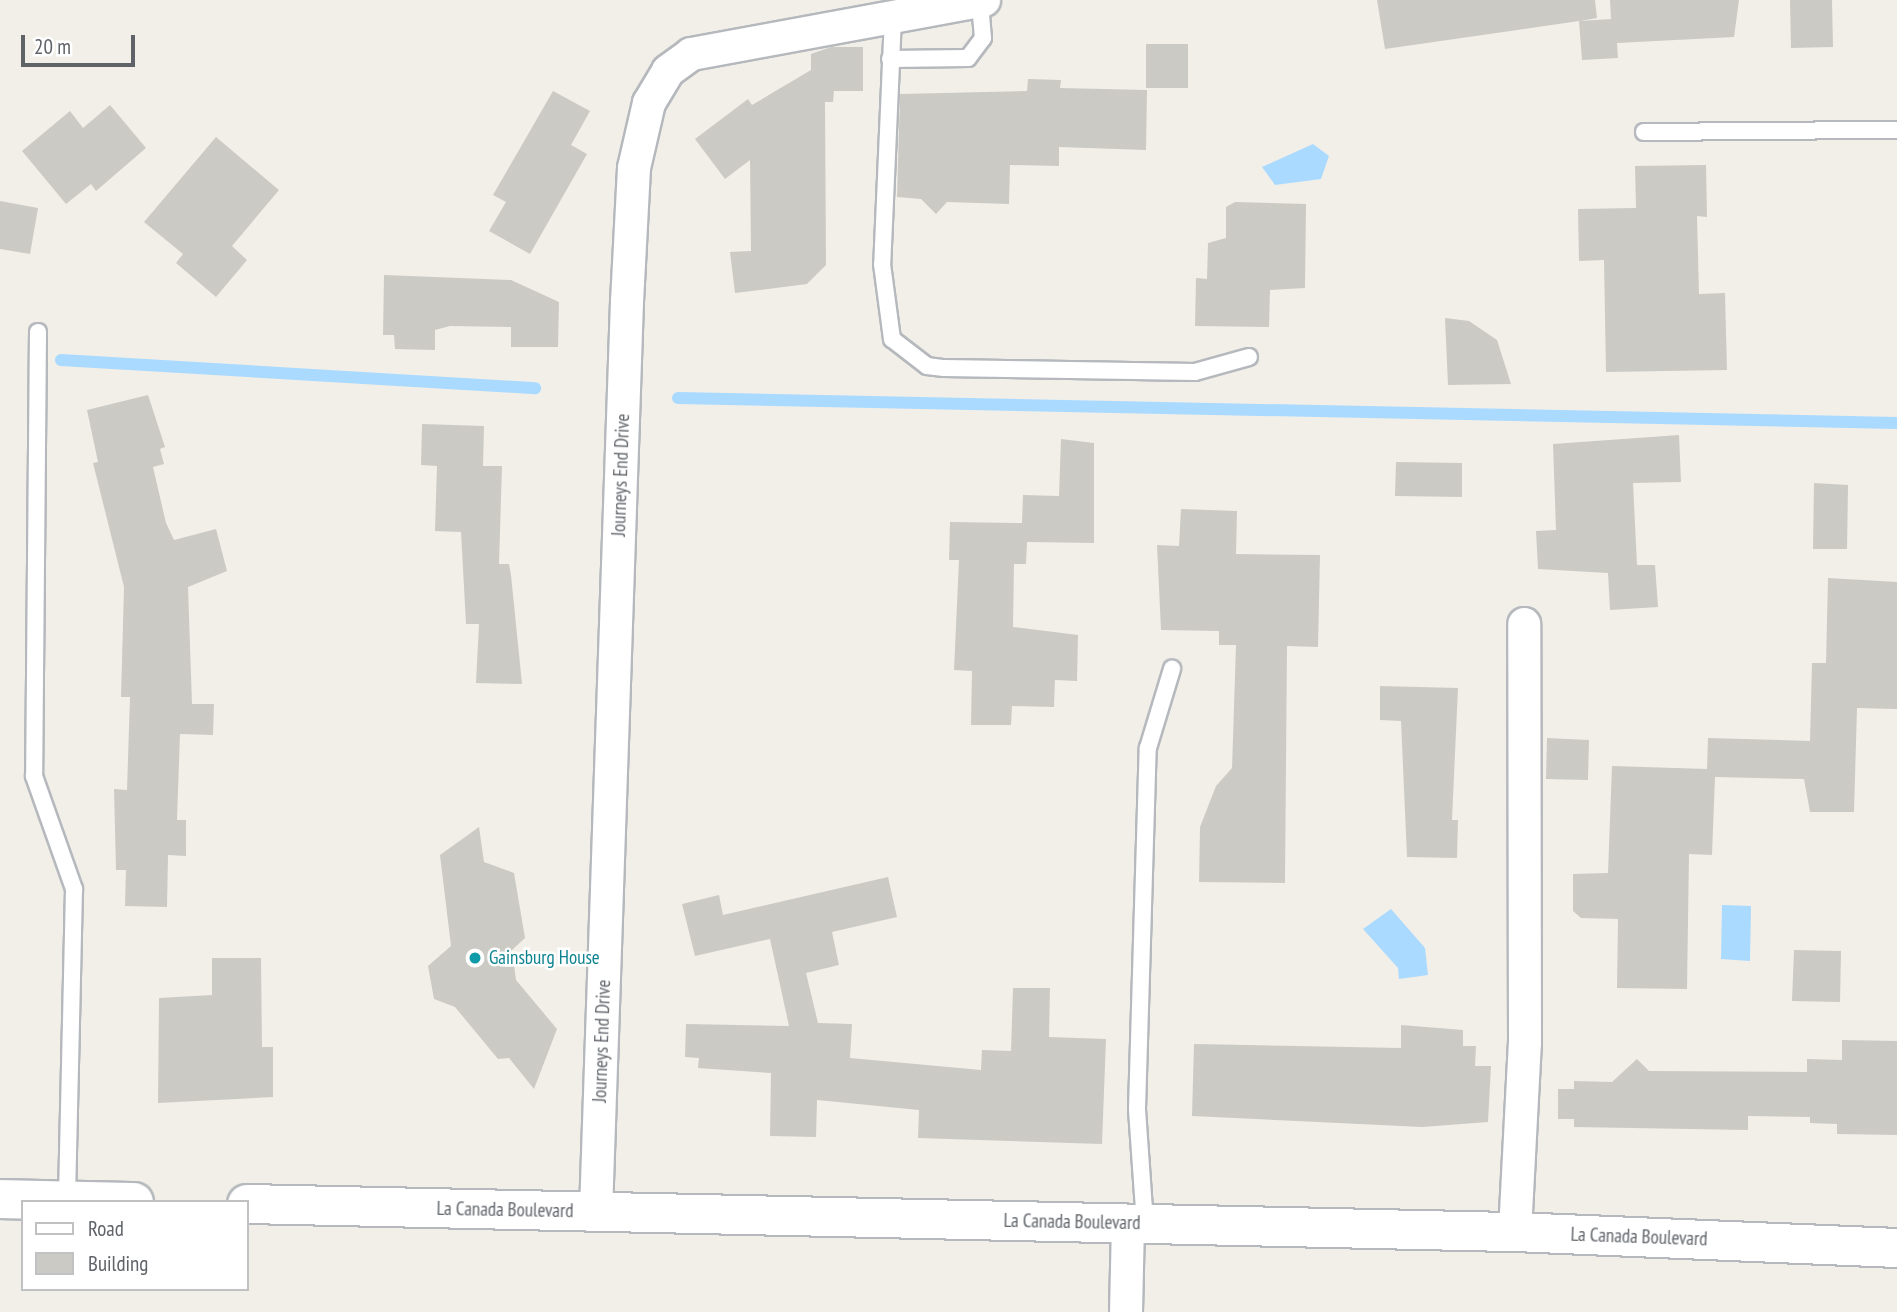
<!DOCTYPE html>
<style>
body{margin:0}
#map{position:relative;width:1897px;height:1312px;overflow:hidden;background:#f1efe8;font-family:"PT Sans Narrow",sans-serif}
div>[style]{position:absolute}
.water>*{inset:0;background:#aadaff}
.stream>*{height:12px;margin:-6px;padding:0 6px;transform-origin:6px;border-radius:6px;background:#aadaff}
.building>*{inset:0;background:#cccac5}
.roads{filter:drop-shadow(2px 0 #b5b8bc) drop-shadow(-2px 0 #b5b8bc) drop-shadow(0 2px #b5b8bc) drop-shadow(0 -2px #b5b8bc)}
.lane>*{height:16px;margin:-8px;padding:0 8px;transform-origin:8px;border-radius:8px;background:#fff}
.street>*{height:32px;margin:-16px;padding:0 16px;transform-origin:16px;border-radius:16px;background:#fff}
.secondary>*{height:38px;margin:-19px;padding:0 19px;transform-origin:19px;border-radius:19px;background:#fff}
.dots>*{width:19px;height:19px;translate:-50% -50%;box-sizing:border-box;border:4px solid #fff;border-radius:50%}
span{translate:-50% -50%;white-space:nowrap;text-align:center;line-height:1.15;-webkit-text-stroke:5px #fff;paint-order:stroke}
.street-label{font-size:19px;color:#5f6368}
.culture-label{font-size:19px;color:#0d838f}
.left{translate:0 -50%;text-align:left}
.legend{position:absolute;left:21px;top:1200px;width:228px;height:91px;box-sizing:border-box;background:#fff;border:2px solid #bfc1c3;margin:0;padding:9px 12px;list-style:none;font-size:21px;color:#5f6368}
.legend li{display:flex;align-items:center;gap:14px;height:35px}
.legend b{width:35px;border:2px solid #bfc1c3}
.scale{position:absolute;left:21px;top:35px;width:114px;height:32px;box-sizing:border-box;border:4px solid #5f6368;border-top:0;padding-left:9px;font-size:21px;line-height:24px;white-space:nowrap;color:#5f6368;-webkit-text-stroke:5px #fff;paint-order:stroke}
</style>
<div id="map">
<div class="water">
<i style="clip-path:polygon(1313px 144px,1329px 156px,1321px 179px,1275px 185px,1262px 167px)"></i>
<i style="clip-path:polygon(1722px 905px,1751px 906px,1750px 961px,1721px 959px)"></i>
<i style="clip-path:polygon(1391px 909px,1425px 948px,1428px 975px,1399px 979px,1398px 968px,1363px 929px)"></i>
</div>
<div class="stream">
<i style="left:61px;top:360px;width:475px;rotate:3.4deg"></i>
<i style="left:678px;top:398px;width:1219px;rotate:1.17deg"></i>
</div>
<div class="building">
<i style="clip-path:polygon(1377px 0,1595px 0,1597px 18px,1580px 21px,1611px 19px,1610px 0,1739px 0,1734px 37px,1617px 43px,1618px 58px,1582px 60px,1579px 21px,1385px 49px)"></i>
<i style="clip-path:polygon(1790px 0,1832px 0,1833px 47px,1791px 48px)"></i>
<i style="clip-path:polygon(1146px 44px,1188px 44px,1188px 88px,1146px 88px)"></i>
<i style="clip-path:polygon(831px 47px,863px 47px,863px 91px,834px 91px,833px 102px,825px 102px,826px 265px,807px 284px,735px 293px,730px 252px,751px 251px,750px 160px,725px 179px,695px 139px,748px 99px,752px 105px,811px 70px,811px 54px)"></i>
<i style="clip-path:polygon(1028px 79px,1061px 80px,1060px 88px,1147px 90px,1146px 150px,1059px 147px,1059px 166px,1010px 165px,1009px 204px,947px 202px,936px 214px,921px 199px,897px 197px,900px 94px,1027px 91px)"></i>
<i style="clip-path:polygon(553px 91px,590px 111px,571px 145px,587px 154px,530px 254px,489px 231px,506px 202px,493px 195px)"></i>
<i style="clip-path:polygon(110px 105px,146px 148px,96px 191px,91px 184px,66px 204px,22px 151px,70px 111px,83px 128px)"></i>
<i style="clip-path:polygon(216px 137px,279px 190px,232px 246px,247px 260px,216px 297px,176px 263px,183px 254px,144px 222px)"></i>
<i style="clip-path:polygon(1706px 165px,1707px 217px,1697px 216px,1699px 294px,1725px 293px,1727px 370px,1606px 372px,1604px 260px,1579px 261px,1578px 209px,1636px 208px,1635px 166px)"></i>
<i style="clip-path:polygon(0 201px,38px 208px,30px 254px,0 249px)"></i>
<i style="clip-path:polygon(1235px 202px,1306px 204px,1305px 288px,1270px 290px,1269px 327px,1195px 326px,1196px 278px,1207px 279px,1208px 243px,1226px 238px,1226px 207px)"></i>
<i style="clip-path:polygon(384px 275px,511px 280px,559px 302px,558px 347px,511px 347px,511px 327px,450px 326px,435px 330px,435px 350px,395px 349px,394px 335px,383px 335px)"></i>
<i style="clip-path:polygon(1445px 318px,1469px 321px,1497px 340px,1511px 384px,1448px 385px)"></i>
<i style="clip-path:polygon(148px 395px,165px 447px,160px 449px,164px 464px,153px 467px,166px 523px,174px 540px,216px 529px,227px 571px,188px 587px,192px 704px,214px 704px,213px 735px,180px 734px,177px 820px,186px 820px,186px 856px,168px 855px,167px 907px,125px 906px,126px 870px,116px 870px,114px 789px,127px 790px,130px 697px,121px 697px,124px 587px,93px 463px,98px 462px,87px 410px)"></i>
<i style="clip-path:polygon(422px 424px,484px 426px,483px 466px,502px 466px,499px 564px,509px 564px,511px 575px,522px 684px,476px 683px,479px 624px,466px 624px,461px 532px,435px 531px,437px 466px,421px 465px)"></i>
<i style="clip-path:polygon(1679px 435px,1681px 482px,1633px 483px,1637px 565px,1655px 565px,1658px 607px,1610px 610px,1608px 573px,1538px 569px,1536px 531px,1556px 530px,1553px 444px)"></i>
<i style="clip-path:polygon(1061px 439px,1094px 443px,1094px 543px,1027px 542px,1026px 564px,1014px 564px,1013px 627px,1078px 635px,1077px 681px,1055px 680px,1054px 707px,1012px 706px,1011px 725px,971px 725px,972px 671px,954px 670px,959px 560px,949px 560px,950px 522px,1022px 523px,1023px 495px,1059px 496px)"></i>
<i style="clip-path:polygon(1396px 462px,1462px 463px,1462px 497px,1395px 496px)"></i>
<i style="clip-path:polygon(1814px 483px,1848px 485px,1847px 549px,1813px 549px)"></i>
<i style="clip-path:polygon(1181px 509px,1237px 511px,1236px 554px,1320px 555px,1318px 647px,1287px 646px,1285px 883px,1199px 882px,1200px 827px,1216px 786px,1232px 768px,1236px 645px,1219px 645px,1219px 631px,1161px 630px,1157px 545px,1179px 546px)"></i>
<i style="clip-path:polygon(1828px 578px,1897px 582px,1897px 709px,1857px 708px,1854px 812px,1810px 812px,1804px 779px,1715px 777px,1712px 855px,1689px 854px,1687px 989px,1617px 988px,1618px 919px,1581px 918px,1573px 911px,1573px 874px,1608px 873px,1612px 766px,1707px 769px,1708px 738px,1810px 741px,1812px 663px,1826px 663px)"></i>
<i style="clip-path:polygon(1380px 686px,1458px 688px,1452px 820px,1458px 820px,1457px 858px,1407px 857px,1401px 721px,1380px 720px)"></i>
<i style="clip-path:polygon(1547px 738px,1589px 740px,1588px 780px,1546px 779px)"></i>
<i style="clip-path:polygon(479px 827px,484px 862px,514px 873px,525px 938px,512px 950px,516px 980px,557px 1029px,534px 1089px,509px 1058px,498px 1059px,455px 1007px,434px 999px,428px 966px,451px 946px,440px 855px)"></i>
<i style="clip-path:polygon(888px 877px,897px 917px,832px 932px,839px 965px,806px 973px,818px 1023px,852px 1024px,850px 1058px,981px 1070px,982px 1050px,1011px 1051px,1013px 988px,1050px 988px,1049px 1037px,1106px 1039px,1102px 1144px,918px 1138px,919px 1110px,817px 1100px,816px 1137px,770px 1136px,771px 1073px,698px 1068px,699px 1058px,685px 1057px,686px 1024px,789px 1026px,770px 939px,695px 956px,682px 904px,719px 895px,723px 915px)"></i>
<i style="clip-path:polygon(1794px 950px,1841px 951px,1840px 1002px,1792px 1001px)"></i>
<i style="clip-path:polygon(212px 958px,261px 958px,262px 1047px,273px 1047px,273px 1097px,158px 1103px,159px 998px,212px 995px)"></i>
<i style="clip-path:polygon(1401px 1025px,1463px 1030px,1463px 1046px,1476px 1046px,1475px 1066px,1491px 1066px,1488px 1122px,1422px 1127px,1192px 1116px,1194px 1044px,1401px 1048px)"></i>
<i style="clip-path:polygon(1842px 1040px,1897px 1041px,1897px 1135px,1837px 1134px,1837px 1124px,1810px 1123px,1810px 1117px,1748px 1116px,1748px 1130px,1574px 1127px,1574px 1119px,1558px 1119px,1558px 1089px,1574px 1089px,1574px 1081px,1612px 1082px,1637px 1059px,1649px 1071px,1807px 1072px,1807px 1059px,1842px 1060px)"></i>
</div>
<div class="roads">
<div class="lane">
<i style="left:893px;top:17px;width:247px;rotate:92.5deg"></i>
<i style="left:882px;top:264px;width:76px;rotate:82.4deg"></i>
<i style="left:892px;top:339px;width:44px;rotate:37.6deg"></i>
<i style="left:927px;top:366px;width:17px;rotate:7deg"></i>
<i style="left:944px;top:368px;width:251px;rotate:0.9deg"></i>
<i style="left:1195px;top:372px;width:56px;rotate:-15.5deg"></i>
<i style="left:890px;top:59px;width:78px;rotate:-0.7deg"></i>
<i style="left:968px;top:58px;width:25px;rotate:-53deg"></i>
<i style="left:983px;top:38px;width:37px;rotate:-95deg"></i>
<i style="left:1644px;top:132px;width:253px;rotate:-0.5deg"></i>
<i style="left:38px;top:332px;width:444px;rotate:90.5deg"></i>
<i style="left:34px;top:776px;width:120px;rotate:70.5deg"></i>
<i style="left:74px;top:889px;width:311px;rotate:91.3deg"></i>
<i style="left:1145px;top:1224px;width:115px;rotate:-94deg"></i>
<i style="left:1137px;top:1109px;width:361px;rotate:-88.3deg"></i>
<i style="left:1148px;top:748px;width:83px;rotate:-73.1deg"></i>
</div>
<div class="street">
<i style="left:596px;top:1212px;width:911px;rotate:-88.05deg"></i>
<i style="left:627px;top:302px;width:134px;rotate:-87deg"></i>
<i style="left:634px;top:168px;width:67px;rotate:-77deg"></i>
<i style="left:649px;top:103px;width:37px;rotate:-59deg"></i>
<i style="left:668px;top:71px;width:29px;rotate:-36deg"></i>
<i style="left:691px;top:54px;width:298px;rotate:-10.4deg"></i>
<i style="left:1515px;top:1232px;width:189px;rotate:-87deg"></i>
<i style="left:1525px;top:1043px;width:419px;rotate:-90.1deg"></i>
<i style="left:1126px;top:1312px;width:88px;rotate:-88.7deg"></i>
</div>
<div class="secondary">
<i style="left:0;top:1199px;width:134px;rotate:1.3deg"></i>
<i style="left:247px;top:1204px;width:1268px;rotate:1.27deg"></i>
<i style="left:1515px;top:1232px;width:382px;rotate:2.4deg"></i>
</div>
</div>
<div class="dots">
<i style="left:475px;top:958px;background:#0f9aa8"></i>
</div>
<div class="street-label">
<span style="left:621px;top:475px;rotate:-88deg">Journeys End Drive</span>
<span style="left:602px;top:1041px;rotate:-88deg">Journeys End Drive</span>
<span style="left:505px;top:1210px;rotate:1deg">La Canada Boulevard</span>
<span style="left:1072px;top:1222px;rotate:1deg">La Canada Boulevard</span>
<span style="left:1639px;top:1237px;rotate:2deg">La Canada Boulevard</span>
</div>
<div class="culture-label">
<span class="left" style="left:489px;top:958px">Gainsburg House</span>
</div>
<ul class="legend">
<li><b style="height:9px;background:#fff"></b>Road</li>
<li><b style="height:19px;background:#cccac5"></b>Building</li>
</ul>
<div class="scale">20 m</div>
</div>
